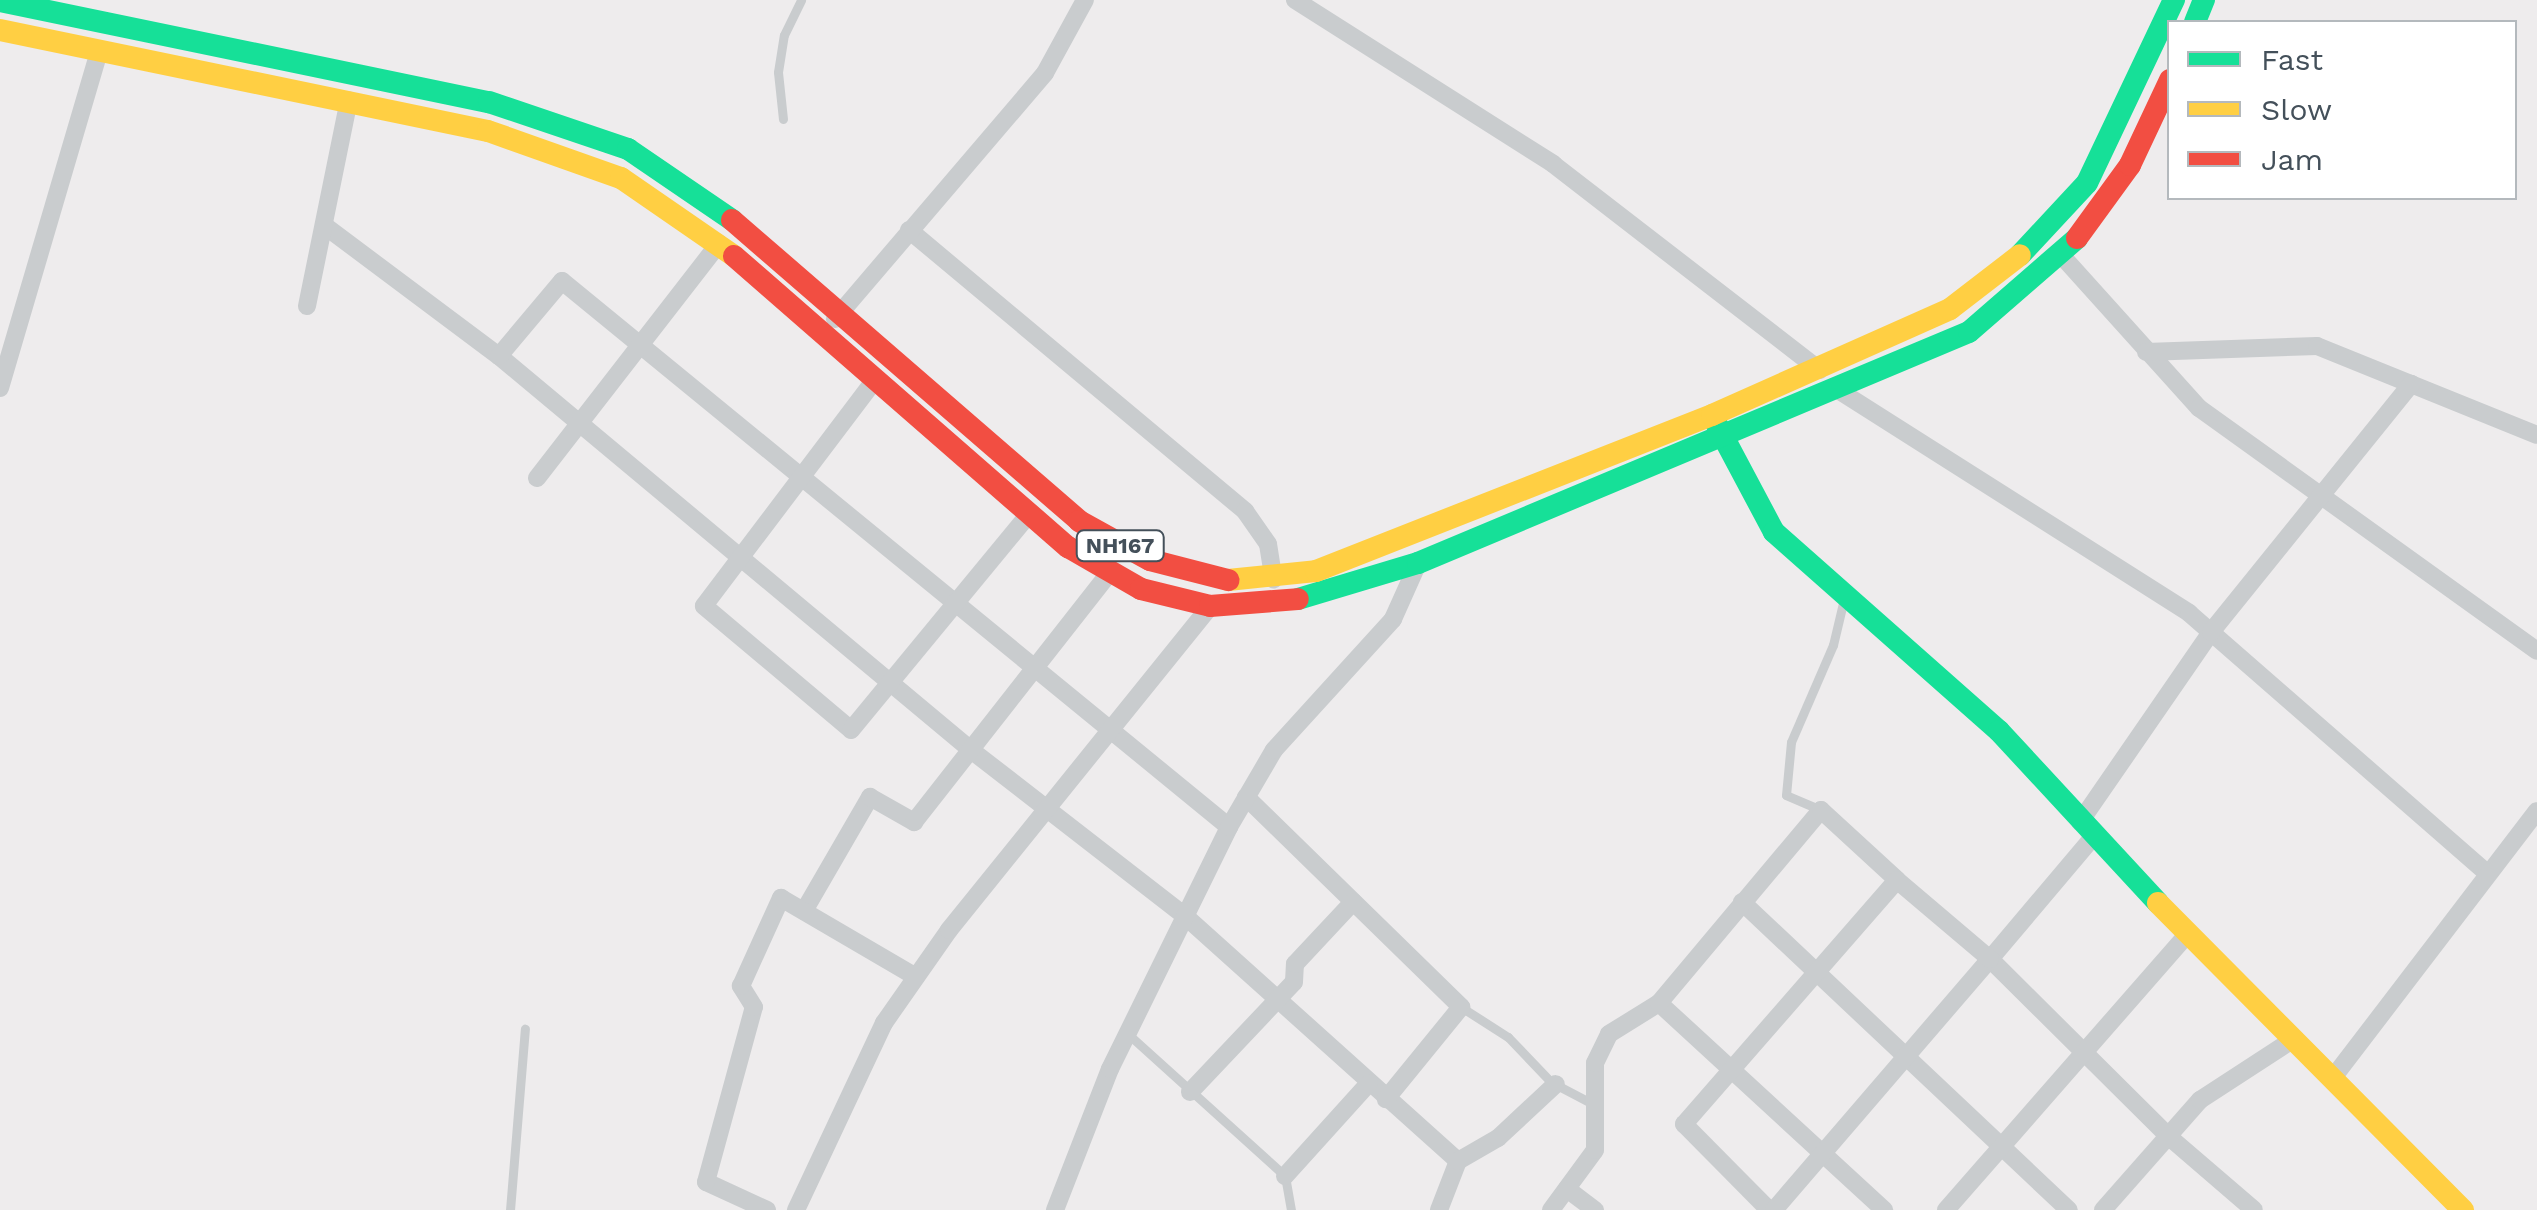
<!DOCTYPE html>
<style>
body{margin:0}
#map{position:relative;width:2537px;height:1210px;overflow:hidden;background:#eeeced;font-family:"Work Sans",sans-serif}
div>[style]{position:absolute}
.lane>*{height:9px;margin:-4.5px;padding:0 4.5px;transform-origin:4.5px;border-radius:4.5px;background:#c9ccce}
.street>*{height:18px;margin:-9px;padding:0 9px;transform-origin:9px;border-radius:9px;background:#c9ccce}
.fast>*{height:22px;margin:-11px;padding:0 11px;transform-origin:11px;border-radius:11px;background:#16e098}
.slow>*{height:22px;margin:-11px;padding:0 11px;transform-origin:11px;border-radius:11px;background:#ffcf43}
.jam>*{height:22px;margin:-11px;padding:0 11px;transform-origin:11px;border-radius:11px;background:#f24e42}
span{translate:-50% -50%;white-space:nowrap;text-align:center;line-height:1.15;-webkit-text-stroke:10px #fff;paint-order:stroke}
.shield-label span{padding:2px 8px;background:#fff;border:2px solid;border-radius:8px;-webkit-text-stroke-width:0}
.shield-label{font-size:22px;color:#44505a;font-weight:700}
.legend{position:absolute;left:2167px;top:20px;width:350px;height:180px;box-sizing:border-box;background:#fff;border:2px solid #b4b9bd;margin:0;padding:12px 18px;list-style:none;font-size:30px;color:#44505a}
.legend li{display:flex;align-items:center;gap:20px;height:50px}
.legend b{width:50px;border:2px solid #b4b9bd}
</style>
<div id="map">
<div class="lane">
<i style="left:783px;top:119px;width:47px;rotate:-96.1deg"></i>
<i style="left:778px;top:72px;width:37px;rotate:-81deg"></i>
<i style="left:784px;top:35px;width:39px;rotate:-64deg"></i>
<i style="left:1821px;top:810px;width:38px;rotate:-157deg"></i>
<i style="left:1786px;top:795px;width:53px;rotate:-84.6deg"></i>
<i style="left:1791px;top:742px;width:106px;rotate:-66.6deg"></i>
<i style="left:1833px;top:645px;width:47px;rotate:-76.6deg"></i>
<i style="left:1461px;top:1007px;width:56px;rotate:32.6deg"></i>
<i style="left:1508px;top:1037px;width:62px;rotate:46.3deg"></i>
<i style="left:1551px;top:1082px;width:50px;rotate:27.6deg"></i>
<i style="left:1128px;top:1034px;width:212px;rotate:42.1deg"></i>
<i style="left:1285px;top:1176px;width:35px;rotate:80deg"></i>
<i style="left:510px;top:1210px;width:182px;rotate:-85.3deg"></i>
</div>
<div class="street">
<i style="left:1295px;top:0;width:306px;rotate:32.4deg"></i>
<i style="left:1553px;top:164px;width:337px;rotate:37.7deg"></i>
<i style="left:325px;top:226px;width:217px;rotate:36.8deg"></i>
<i style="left:499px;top:356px;width:615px;rotate:39.85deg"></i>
<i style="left:971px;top:750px;width:271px;rotate:37.8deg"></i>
<i style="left:1185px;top:916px;width:367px;rotate:41.9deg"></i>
<i style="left:909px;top:230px;width:438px;rotate:39.9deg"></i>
<i style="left:1245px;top:511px;width:40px;rotate:55.1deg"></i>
<i style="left:1268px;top:544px;width:36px;rotate:81deg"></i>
<i style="left:2062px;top:256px;width:205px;rotate:48deg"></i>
<i style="left:2199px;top:408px;width:416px;rotate:35.7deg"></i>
<i style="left:307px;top:306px;width:210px;rotate:-78.5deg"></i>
<i style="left:835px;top:319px;width:323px;rotate:-49.5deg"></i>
<i style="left:1045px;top:73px;width:83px;rotate:-61.3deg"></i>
<i style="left:2146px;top:352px;width:171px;rotate:-2deg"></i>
<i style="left:2317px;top:346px;width:237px;rotate:22deg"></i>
<i style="left:499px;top:356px;width:98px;rotate:-50deg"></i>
<i style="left:562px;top:281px;width:862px;rotate:39.3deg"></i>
<i style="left:874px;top:381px;width:282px;rotate:127.1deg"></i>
<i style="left:704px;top:606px;width:192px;rotate:40.1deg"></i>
<i style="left:851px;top:730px;width:278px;rotate:-50.5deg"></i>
<i style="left:0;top:388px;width:351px;rotate:-73.6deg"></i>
<i style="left:1838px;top:390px;width:416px;rotate:32.4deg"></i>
<i style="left:2189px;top:613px;width:395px;rotate:41.1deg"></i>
<i style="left:537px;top:478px;width:297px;rotate:-52.2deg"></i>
<i style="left:1246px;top:797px;width:301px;rotate:44.3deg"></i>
<i style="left:1461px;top:1007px;width:119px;rotate:129.2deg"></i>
<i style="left:2080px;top:822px;width:231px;rotate:-55.4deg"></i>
<i style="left:2211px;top:632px;width:319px;rotate:-51.1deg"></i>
<i style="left:2094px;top:836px;width:161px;rotate:130.2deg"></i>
<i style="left:1990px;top:959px;width:251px;rotate:44.8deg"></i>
<i style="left:2168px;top:1136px;width:113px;rotate:40.7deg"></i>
<i style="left:1742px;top:902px;width:449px;rotate:43.3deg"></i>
<i style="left:804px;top:911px;width:132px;rotate:-59.9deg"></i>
<i style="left:870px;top:797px;width:51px;rotate:29.6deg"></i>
<i style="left:914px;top:822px;width:316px;rotate:-51.9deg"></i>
<i style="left:1659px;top:1003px;width:306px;rotate:42.6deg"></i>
<i style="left:2332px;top:1079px;width:337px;rotate:-52.6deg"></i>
<i style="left:1190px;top:1092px;width:151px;rotate:-46.6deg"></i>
<i style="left:1294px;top:982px;width:18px;rotate:-87deg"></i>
<i style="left:1295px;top:964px;width:85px;rotate:-46.9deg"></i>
<i style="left:1285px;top:1176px;width:125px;rotate:-47.9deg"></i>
<i style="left:1567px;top:1189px;width:35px;rotate:37deg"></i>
<i style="left:767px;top:1210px;width:67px;rotate:-155.3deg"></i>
<i style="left:706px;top:1182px;width:181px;rotate:-74.7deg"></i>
<i style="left:754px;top:1007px;width:25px;rotate:-122deg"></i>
<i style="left:741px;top:986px;width:97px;rotate:-65.6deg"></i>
<i style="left:781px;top:898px;width:156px;rotate:30.3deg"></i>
<i style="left:796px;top:1210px;width:207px;rotate:-64.8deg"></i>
<i style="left:884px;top:1023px;width:113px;rotate:-55deg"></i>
<i style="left:949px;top:930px;width:416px;rotate:-51.1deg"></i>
<i style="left:1055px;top:1210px;width:151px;rotate:-68.7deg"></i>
<i style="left:1110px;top:1069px;width:270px;rotate:-63.8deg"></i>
<i style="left:1229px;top:827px;width:89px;rotate:-59.7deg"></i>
<i style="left:1274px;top:750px;width:177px;rotate:-47.7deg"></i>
<i style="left:1393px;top:619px;width:61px;rotate:-65.9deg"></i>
<i style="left:1439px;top:1210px;width:53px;rotate:-68.8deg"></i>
<i style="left:1458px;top:1161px;width:46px;rotate:-29.9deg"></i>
<i style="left:1498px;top:1138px;width:79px;rotate:-43deg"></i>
<i style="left:1551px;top:1210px;width:74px;rotate:-53.7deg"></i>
<i style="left:1595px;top:1150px;width:87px;rotate:-90deg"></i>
<i style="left:1595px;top:1063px;width:32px;rotate:-64deg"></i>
<i style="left:1609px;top:1034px;width:59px;rotate:-31.8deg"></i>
<i style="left:1659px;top:1003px;width:252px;rotate:-50deg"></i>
<i style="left:1821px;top:810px;width:103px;rotate:42.6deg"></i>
<i style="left:1897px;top:880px;width:324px;rotate:131.1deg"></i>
<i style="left:1684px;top:1124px;width:121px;rotate:45.3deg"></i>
<i style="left:1774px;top:1210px;width:331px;rotate:-49.3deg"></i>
<i style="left:1990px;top:959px;width:122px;rotate:-139.7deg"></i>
<i style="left:1946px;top:1210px;width:366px;rotate:-48.8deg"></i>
<i style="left:2103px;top:1210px;width:147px;rotate:-48.6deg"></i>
<i style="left:2200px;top:1100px;width:110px;rotate:-33.1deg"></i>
</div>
<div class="fast">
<i style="left:0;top:1px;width:499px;rotate:11.7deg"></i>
<i style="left:489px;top:102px;width:147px;rotate:18.7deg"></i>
<i style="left:628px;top:149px;width:126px;rotate:34.3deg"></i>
<i style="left:2195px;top:22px;width:24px;rotate:-68deg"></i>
<i style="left:2020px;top:255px;width:98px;rotate:-47.1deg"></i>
<i style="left:2087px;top:183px;width:203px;rotate:-64.6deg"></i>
<i style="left:1716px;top:423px;width:123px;rotate:62deg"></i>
<i style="left:1774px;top:532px;width:300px;rotate:41.5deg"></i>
<i style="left:1999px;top:731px;width:234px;rotate:47.2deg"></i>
<i style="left:1298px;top:599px;width:125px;rotate:-16.7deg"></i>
<i style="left:1418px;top:563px;width:597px;rotate:-22.75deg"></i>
<i style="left:1969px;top:332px;width:143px;rotate:-41deg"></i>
</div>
<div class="slow">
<i style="left:0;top:30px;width:498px;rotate:11.7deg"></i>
<i style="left:488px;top:131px;width:141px;rotate:19.5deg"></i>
<i style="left:621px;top:178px;width:137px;rotate:34.6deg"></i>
<i style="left:1228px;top:580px;width:88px;rotate:-5.8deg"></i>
<i style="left:1316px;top:571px;width:426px;rotate:-21.5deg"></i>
<i style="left:1712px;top:415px;width:261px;rotate:-24deg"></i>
<i style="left:1950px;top:309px;width:88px;rotate:-37.6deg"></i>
<i style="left:2158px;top:903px;width:433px;rotate:45.2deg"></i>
</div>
<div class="jam">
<i style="left:732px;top:220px;width:459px;rotate:40.9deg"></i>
<i style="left:1079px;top:521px;width:81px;rotate:28.8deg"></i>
<i style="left:1150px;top:560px;width:81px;rotate:14.4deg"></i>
<i style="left:2077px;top:238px;width:90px;rotate:-54deg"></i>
<i style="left:2130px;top:165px;width:94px;rotate:-64.8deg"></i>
<i style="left:734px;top:256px;width:443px;rotate:41.1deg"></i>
<i style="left:1068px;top:547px;width:84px;rotate:29.9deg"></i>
<i style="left:1141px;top:589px;width:71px;rotate:13.8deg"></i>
<i style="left:1210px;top:606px;width:88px;rotate:-4.5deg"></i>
</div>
<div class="shield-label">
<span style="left:1120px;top:546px">NH167</span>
</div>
<ul class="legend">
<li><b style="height:12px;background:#16e098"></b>Fast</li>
<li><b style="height:12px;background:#ffcf43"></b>Slow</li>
<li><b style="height:12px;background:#f24e42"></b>Jam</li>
</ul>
</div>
